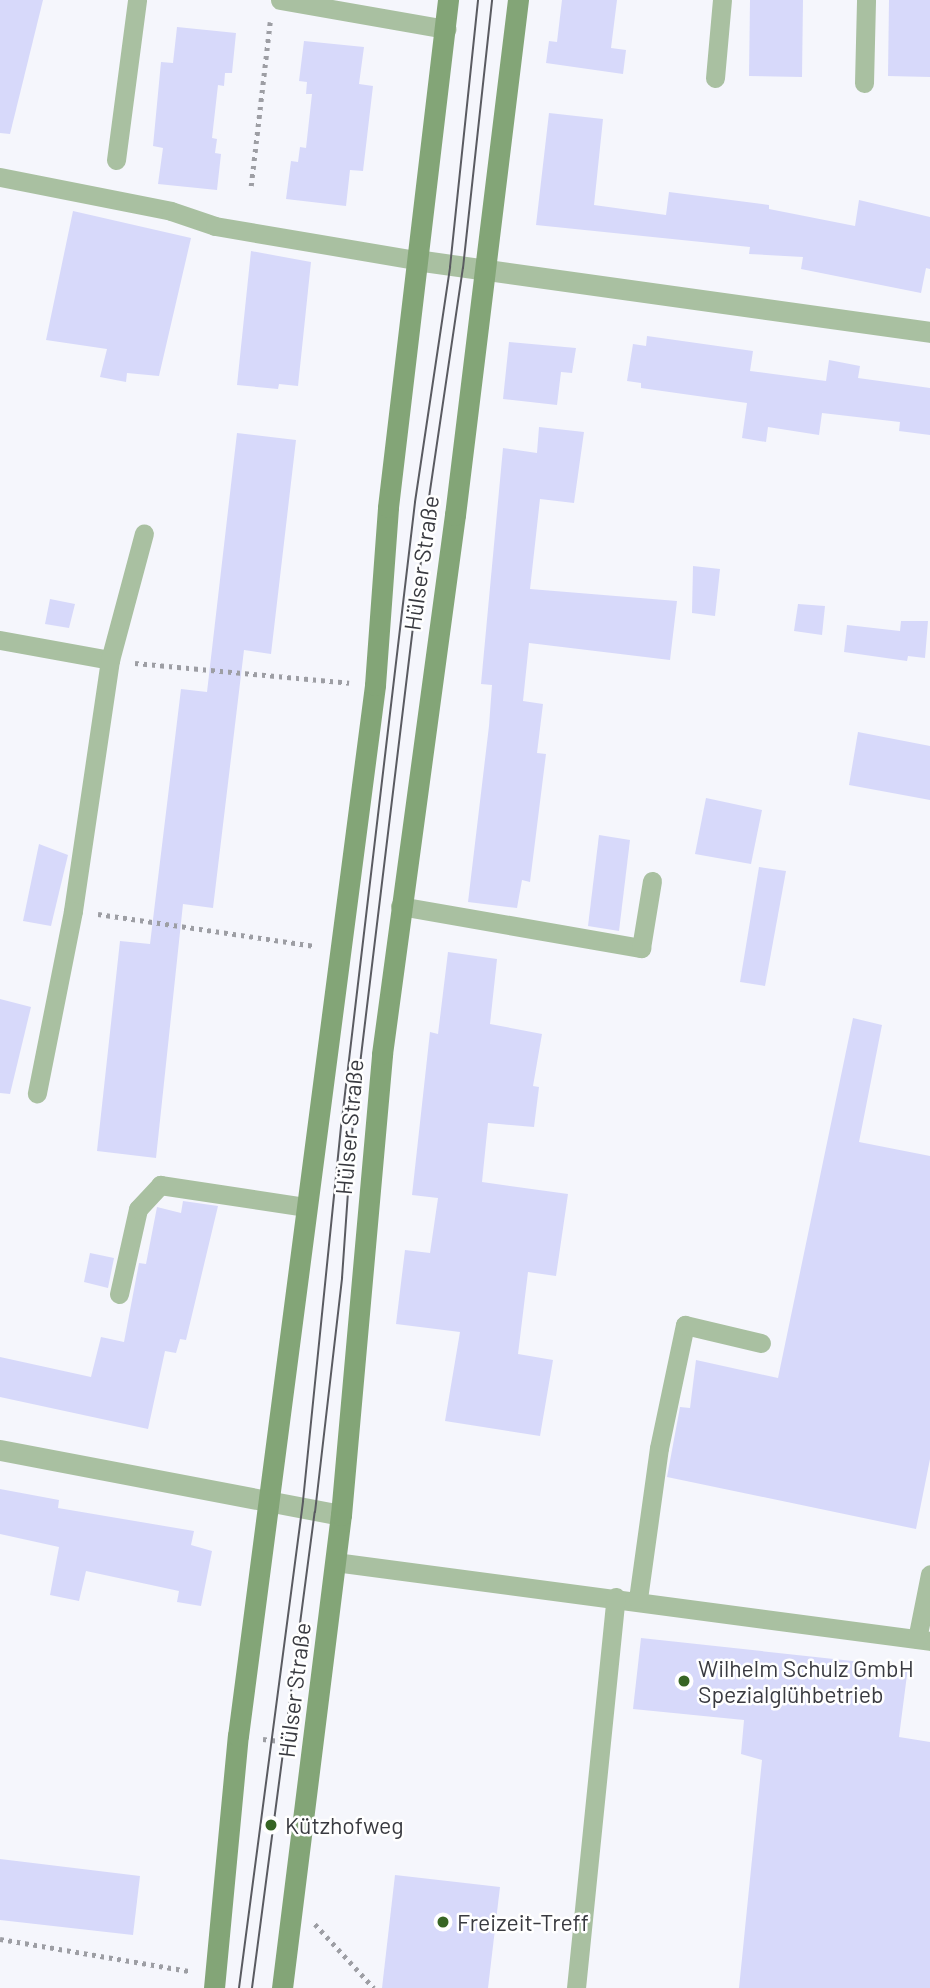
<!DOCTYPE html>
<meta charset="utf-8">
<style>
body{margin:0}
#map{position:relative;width:930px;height:1988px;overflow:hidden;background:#f5f6fc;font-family:Barlow,sans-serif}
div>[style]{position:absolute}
.building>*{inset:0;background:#d7d9fa}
.path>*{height:4.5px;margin-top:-2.25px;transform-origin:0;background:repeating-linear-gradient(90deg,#9d9ea4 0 3.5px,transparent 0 8.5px)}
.lane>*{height:19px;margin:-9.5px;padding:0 9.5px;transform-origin:9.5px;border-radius:9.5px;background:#a9c0a1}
.street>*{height:21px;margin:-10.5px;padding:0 10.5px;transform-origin:10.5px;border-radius:10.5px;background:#a9c0a1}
.secondary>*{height:21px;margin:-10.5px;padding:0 10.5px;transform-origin:10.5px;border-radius:10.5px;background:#83a577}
.tram>*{height:2px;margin:-1px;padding:0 1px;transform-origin:1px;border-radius:1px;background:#5a5b61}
.dots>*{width:19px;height:19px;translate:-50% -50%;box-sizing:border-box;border:4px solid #fff;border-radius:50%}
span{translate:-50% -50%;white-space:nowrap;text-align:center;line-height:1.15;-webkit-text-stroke:5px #fff;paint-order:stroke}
.street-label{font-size:23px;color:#393a40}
.poi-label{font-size:23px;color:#393a40}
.left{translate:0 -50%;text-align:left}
</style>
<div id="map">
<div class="building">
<i style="clip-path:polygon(0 0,43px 0,10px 134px,0 133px)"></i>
<i style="clip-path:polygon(562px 0,617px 0,611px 48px,626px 50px,623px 74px,546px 63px,549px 41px,557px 42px)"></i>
<i style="clip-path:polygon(750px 0,803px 0,802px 77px,749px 76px)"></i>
<i style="clip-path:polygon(889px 0,930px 0,930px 77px,888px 76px)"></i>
<i style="clip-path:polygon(177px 27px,236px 33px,232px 73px,225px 73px,224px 86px,218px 85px,212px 138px,217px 139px,215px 153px,221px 154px,217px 190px,158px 184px,163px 148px,153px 146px,161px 62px,173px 63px)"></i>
<i style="clip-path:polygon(304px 41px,364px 47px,359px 84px,373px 86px,363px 171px,350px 170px,346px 206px,286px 199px,291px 161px,298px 162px,300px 147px,306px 148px,312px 94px,306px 94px,307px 82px,299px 81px)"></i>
<i style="clip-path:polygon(549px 113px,603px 119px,594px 205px,666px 215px,669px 192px,769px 205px,769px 209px,855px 226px,859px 200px,930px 217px,930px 269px,926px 268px,921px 293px,801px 269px,803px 257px,749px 254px,750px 247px,536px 225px)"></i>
<i style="clip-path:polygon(73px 211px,191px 238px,159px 376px,127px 373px,126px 382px,100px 377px,107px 349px,46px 340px)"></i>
<i style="clip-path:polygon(251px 251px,311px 262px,298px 386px,279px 384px,278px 389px,237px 385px)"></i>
<i style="clip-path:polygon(647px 336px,753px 351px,750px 371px,826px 381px,829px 360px,860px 366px,858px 378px,930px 388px,930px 435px,899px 431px,900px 422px,822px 413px,819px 435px,768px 427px,766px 442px,742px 438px,747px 403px,641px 388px,641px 383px,627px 381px,633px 344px,646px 346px)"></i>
<i style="clip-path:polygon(509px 342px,576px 348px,572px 373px,561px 372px,557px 405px,503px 399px)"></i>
<i style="clip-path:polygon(539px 427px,584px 432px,574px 503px,540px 499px,530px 589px,677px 601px,670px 660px,529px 643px,523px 701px,543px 704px,537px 753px,546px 754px,530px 882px,522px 880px,517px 908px,468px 902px,489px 726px,492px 685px,481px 684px,503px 448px,537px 453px)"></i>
<i style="clip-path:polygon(237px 433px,296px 440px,271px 654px,244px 650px,213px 908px,183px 904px,156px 1158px,97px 1151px,120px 941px,150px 944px,181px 689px,207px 692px)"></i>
<i style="clip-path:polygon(693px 566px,720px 569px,715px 616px,692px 613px)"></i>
<i style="clip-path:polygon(50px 599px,75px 604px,69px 628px,45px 624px)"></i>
<i style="clip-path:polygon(798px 604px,825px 606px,822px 635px,794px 631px)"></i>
<i style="clip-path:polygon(901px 621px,928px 621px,925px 658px,908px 656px,907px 661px,844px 652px,847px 625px,900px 631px)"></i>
<i style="clip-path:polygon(858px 732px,930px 746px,930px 800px,849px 785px)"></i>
<i style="clip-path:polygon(706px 798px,762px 810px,751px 864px,695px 854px)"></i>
<i style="clip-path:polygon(599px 835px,630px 840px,619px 931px,588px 926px)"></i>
<i style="clip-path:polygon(39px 844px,68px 855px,51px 926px,23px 921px)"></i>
<i style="clip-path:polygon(759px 867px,786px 871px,765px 986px,740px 982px)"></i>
<i style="clip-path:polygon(448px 952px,497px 959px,490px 1024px,542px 1034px,533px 1086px,539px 1087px,534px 1127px,488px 1123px,482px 1182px,568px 1194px,556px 1276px,528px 1272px,518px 1354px,553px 1360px,540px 1436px,445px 1421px,460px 1332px,396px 1324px,405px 1250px,430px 1253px,438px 1198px,412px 1195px,430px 1032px,438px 1034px)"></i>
<i style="clip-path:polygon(0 999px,31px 1007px,10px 1094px,0 1093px)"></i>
<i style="clip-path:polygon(853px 1018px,882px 1025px,859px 1142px,930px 1156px,930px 1459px,916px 1529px,667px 1477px,680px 1407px,690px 1408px,696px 1360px,778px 1378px)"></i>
<i style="clip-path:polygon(183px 1201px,218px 1206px,186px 1340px,180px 1339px,176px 1353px,165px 1351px,148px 1429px,0 1397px,0 1357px,91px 1377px,101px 1337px,124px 1342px,139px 1263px,146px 1264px,157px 1207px,181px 1213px)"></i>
<i style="clip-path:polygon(90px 1253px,114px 1258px,108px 1288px,84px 1282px)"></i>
<i style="clip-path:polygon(0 1489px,59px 1500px,58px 1508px,194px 1531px,191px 1545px,212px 1551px,201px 1606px,177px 1602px,179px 1591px,86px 1571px,79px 1601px,50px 1595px,59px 1547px,0 1534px)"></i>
<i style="clip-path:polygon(641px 1638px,908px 1667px,899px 1737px,930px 1742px,930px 1988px,739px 1988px,762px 1760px,741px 1754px,744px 1720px,633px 1709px)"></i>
<i style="clip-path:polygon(0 1859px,140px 1876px,133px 1935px,0 1920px)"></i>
<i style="clip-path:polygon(395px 1875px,500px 1887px,488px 1988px,382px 1988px)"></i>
</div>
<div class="path">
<i style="left:251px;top:186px;width:165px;rotate:-83.4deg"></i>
<i style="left:135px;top:663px;width:215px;rotate:5.3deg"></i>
<i style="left:98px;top:914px;width:219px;rotate:8.4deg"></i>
<i style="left:263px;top:1739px;width:23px;rotate:7deg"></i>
<i style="left:315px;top:1924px;width:87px;rotate:47.3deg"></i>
<i style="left:0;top:1939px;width:193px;rotate:9.6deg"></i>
</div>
<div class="lane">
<i style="left:280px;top:0;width:169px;rotate:9.9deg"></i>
<i style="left:715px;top:78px;width:78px;rotate:-84.9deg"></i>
<i style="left:864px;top:83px;width:83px;rotate:-88.6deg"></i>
<i style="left:116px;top:160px;width:161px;rotate:-82.5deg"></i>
<i style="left:0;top:177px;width:174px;rotate:11.2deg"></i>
<i style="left:171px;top:211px;width:46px;rotate:18.8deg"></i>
<i style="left:215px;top:226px;width:204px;rotate:9.6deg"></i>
<i style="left:0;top:640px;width:112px;rotate:10.3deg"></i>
<i style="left:110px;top:660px;width:254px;rotate:98.4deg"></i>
<i style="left:73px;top:911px;width:186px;rotate:101.2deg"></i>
<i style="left:110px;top:660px;width:131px;rotate:-75deg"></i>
<i style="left:400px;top:906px;width:245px;rotate:9.9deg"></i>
<i style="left:641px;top:948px;width:68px;rotate:-80.7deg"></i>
<i style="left:119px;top:1294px;width:87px;rotate:-77.4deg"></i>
<i style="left:138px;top:1209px;width:33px;rotate:-47deg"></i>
<i style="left:160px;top:1185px;width:148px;rotate:8.6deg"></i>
<i style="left:335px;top:1562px;width:600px;rotate:7.56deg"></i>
<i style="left:638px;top:1599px;width:152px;rotate:-82.1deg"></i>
<i style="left:659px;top:1448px;width:126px;rotate:-78.1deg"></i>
<i style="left:685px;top:1325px;width:78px;rotate:13.3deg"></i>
<i style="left:917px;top:1639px;width:66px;rotate:-78.7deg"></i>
<i style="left:576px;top:1988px;width:393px;rotate:-84.2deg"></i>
</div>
<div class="street">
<i style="left:416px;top:260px;width:519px;rotate:7.97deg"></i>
<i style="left:0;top:1450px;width:347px;rotate:10.8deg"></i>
</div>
<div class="secondary">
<i style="left:214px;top:1988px;width:253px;rotate:-84.6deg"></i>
<i style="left:238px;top:1736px;width:1060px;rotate:-82.57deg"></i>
<i style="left:375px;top:685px;width:178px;rotate:-85.8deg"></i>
<i style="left:388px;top:507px;width:511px;rotate:-83.25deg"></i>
<i style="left:282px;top:1988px;width:477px;rotate:-82.9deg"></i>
<i style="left:341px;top:1515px;width:463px;rotate:-84.9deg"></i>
<i style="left:382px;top:1054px;width:544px;rotate:-82.29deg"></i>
<i style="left:455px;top:515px;width:519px;rotate:-83.03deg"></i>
</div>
<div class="tram">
<i style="left:239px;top:1988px;width:491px;rotate:-82.5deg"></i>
<i style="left:303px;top:1501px;width:384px;rotate:-84.2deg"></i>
<i style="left:342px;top:1119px;width:621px;rotate:-83.25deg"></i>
<i style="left:415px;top:502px;width:238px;rotate:-81.5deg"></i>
<i style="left:450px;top:267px;width:268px;rotate:-84deg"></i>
<i style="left:252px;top:1988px;width:480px;rotate:-82.5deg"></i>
<i style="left:315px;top:1512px;width:236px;rotate:-83.4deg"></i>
<i style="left:342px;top:1278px;width:156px;rotate:-86deg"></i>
<i style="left:353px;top:1122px;width:615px;rotate:-83.09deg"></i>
<i style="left:427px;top:511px;width:246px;rotate:-81.6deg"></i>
<i style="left:463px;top:268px;width:270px;rotate:-83.8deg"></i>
</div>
<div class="dots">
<i style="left:684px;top:1681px;background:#376524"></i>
<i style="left:271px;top:1825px;background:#376524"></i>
<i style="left:443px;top:1922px;background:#376524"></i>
</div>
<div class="street-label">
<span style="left:421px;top:563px;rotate:-82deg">Hülser Straße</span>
<span style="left:349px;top:1127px;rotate:-85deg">Hülser Straße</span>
<span style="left:294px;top:1690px;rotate:-83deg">Hülser Straße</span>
</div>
<div class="poi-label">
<span class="left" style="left:698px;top:1681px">Wilhelm Schulz GmbH<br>Spezialglühbetrieb</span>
<span class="left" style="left:285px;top:1825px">Kützhofweg</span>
<span class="left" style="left:457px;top:1922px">Freizeit-Treff</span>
</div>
</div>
